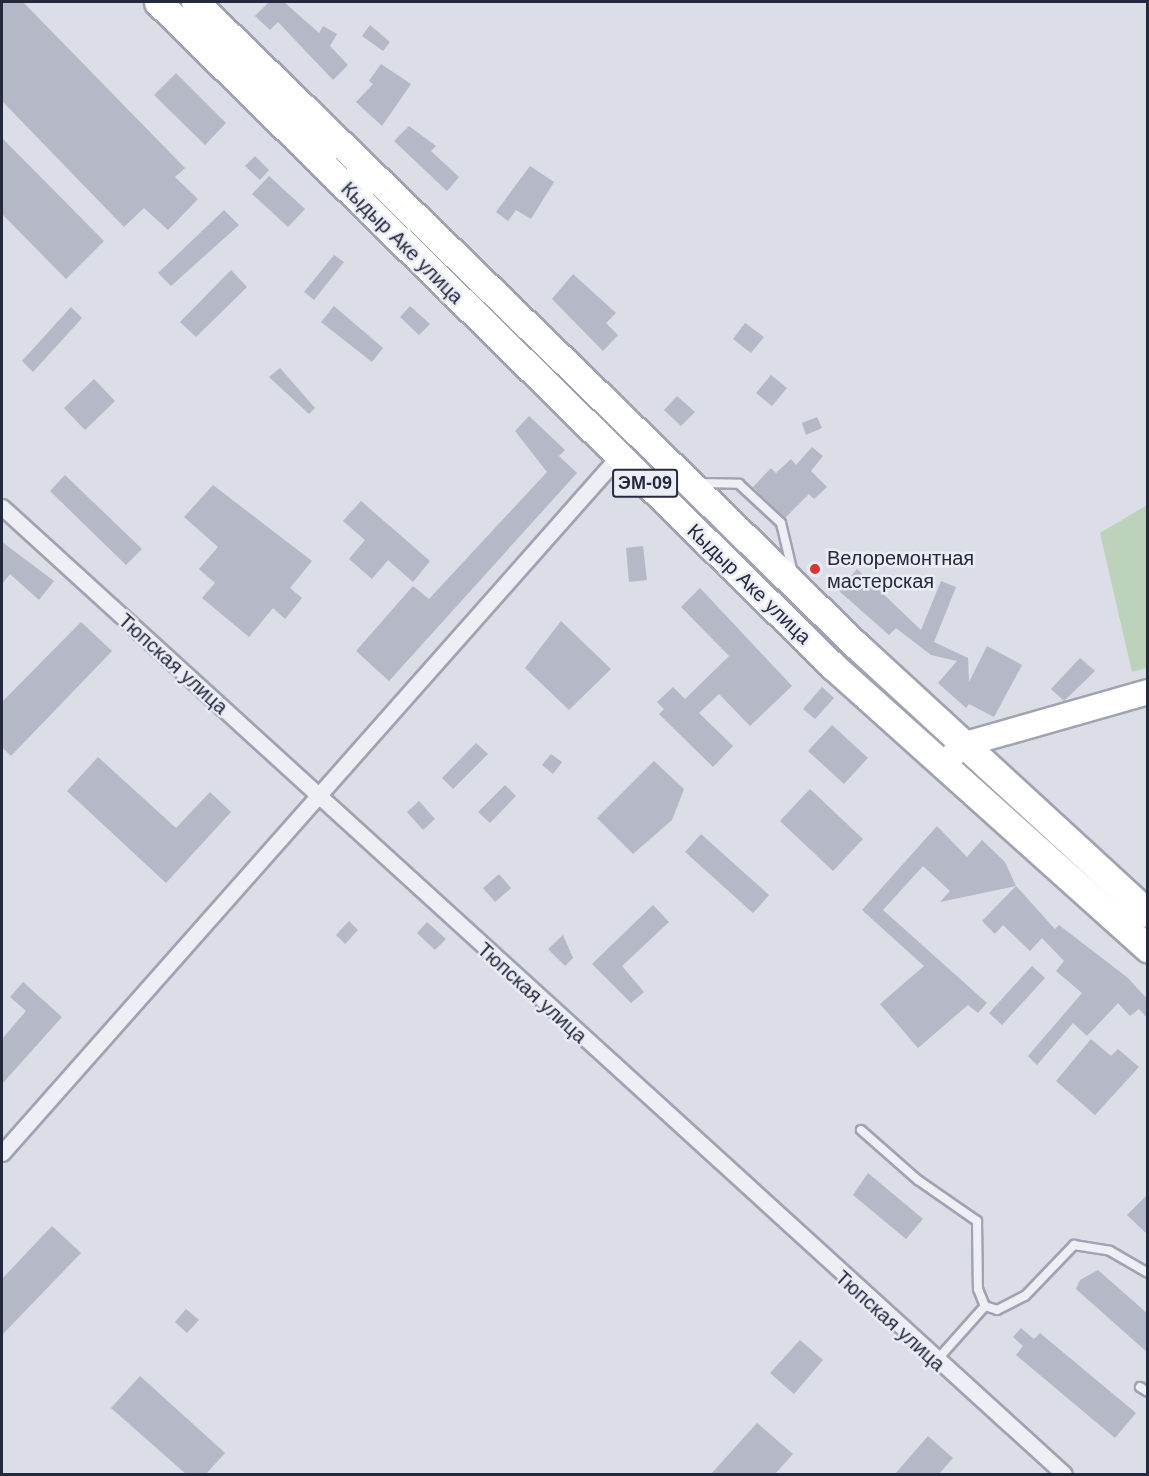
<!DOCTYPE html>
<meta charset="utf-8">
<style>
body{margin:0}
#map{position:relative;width:1149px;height:1476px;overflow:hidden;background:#dbdde7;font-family:Helvetica,sans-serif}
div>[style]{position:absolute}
.green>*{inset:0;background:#bdd2bb}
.building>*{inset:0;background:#b4b8c7}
.roads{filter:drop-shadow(2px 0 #a0a3b1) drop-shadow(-2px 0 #a0a3b1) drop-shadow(0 2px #a0a3b1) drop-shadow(0 -2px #a0a3b1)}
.lane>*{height:8px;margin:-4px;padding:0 4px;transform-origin:4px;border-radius:4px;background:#eeeff5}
.street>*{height:15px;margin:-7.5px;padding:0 7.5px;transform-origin:7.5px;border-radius:7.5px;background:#eeeff5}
.primary>*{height:24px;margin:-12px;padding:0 12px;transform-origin:12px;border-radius:12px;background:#fff}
.highway>*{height:27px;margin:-13.5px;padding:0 13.5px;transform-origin:13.5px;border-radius:13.5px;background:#fff}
.dots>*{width:16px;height:16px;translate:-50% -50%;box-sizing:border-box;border:3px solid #eaedf5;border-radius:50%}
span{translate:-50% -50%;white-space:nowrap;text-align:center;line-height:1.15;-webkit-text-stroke:5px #eaedf5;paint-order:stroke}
.shield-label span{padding:2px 4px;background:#eaedf5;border:2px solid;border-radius:4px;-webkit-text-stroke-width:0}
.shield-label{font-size:18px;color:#24293e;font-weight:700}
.street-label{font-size:20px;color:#24293e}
.poi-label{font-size:20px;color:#24293e}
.left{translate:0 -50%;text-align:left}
.frame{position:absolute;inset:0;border:3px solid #24293e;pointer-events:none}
</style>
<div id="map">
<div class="green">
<i style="clip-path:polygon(1147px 505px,1147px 668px,1132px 672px,1100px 533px)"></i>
</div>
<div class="building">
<i style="clip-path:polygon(2px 2px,23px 2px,185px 168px,175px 177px,198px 199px,168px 230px,144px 208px,124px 227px,2px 101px)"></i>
<i style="clip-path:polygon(269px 2px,284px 2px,319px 33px,323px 26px,337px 34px,330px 46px,348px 65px,333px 80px,278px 22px,270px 30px,255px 16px)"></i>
<i style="clip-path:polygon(370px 25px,390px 42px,383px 51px,362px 36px)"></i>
<i style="clip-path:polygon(381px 64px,411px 84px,382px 126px,356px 102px,373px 84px,369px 81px)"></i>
<i style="clip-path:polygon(176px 73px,226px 123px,205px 145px,154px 95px)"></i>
<i style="clip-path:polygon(409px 126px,436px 146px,431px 151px,459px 177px,447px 191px,394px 141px)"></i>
<i style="clip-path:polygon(2px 138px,104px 241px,66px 279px,2px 214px)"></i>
<i style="clip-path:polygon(255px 156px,269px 170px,260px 180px,245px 166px)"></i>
<i style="clip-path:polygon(530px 166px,554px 182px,531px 219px,516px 210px,508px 221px,496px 212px)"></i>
<i style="clip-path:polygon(269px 176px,305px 209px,288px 227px,252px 194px)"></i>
<i style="clip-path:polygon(224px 210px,239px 225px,171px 286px,158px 273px)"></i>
<i style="clip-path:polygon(334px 255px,344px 262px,314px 300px,304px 292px)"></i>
<i style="clip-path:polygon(231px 270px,247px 287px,196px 337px,180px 322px)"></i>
<i style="clip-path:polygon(573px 274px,616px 313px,606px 323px,618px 335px,603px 351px,552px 299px)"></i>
<i style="clip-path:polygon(334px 306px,383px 348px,372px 362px,321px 322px)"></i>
<i style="clip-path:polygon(410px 306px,430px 324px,419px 335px,400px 317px)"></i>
<i style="clip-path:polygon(71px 307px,82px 318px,33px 372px,22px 361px)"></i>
<i style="clip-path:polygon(745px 323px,764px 337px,751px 353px,733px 339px)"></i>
<i style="clip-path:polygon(280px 368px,315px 408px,309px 414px,269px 377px)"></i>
<i style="clip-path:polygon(771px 375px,787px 388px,772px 406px,756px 393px)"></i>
<i style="clip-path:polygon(94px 379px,115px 401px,85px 430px,64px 408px)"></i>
<i style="clip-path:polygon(677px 396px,695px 412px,681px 426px,664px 410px)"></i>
<i style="clip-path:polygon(529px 416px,565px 450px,559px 456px,577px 473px,389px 681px,356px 651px,413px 586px,429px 599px,547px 472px,515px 431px)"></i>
<i style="clip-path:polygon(817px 417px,822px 428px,806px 435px,802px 423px)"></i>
<i style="clip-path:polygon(812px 447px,823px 456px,811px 471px,827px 487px,814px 499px,809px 494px,785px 518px,753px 487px,771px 468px,776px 473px,791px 459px,796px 465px)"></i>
<i style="clip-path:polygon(65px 475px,142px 549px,126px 565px,50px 491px)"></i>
<i style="clip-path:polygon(213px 485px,312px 561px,290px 588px,302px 598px,285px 619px,273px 608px,249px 637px,202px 598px,215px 583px,199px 569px,218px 547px,184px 517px)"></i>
<i style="clip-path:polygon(361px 501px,430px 561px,413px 582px,388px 560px,372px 579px,349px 559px,365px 540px,343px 521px)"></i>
<i style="clip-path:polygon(2px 542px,54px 581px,39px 600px,10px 574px,2px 584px)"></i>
<i style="clip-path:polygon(643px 546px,647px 580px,629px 582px,626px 548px)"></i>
<i style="clip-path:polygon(857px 569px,921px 630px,941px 581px,956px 587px,934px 642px,968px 658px,969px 682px,987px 646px,1022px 665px,994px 717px,969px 704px,966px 708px,938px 683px,957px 661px,931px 655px,896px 628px,889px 635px,839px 591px)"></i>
<i style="clip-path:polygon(700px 588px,792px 686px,750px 726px,719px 694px,699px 713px,733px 746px,713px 767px,659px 714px,664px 709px,657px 702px,673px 687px,685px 699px,729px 656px,681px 607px)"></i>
<i style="clip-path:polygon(561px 621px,611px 669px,569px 710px,525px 668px)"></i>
<i style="clip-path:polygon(81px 622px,112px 651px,11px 756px,2px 747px,2px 702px)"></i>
<i style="clip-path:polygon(1080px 658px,1095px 671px,1064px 701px,1051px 689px)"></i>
<i style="clip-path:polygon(822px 687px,834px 698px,815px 719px,803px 709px)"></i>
<i style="clip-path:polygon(832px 725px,868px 758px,844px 784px,808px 751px)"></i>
<i style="clip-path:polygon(476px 743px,488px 754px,453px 789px,442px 778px)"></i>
<i style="clip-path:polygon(551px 754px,562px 762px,553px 774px,542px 765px)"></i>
<i style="clip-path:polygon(98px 757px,176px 828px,210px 792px,231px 812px,166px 883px,67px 791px)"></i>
<i style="clip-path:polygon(654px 761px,684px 789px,672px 820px,633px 854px,597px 818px)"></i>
<i style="clip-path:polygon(505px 785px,516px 796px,490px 823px,478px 812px)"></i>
<i style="clip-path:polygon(810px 789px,863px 839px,833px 871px,780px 821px)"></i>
<i style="clip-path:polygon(419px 801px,435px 819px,423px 830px,407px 812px)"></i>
<i style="clip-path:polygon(937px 826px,967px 857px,982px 840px,1005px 862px,1016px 886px,940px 902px,950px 891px,923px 866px,883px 910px,987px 1003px,978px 1013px,968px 1005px,918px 1048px,880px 1004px,924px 966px,862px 910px)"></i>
<i style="clip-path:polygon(701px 834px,769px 895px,753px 913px,685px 852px)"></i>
<i style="clip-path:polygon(499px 874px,511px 888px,495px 902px,483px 888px)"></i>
<i style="clip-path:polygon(1016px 886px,1055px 929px,1059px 925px,1128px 978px,1148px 1000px,1148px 1019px,1139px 1009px,1130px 1016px,1118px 1003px,1087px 1036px,1073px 1023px,1037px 1065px,1028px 1056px,1082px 993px,1056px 971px,1064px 961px,1042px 938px,1030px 951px,1003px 925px,995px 934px,982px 921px)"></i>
<i style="clip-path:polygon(653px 905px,669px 922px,622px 966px,644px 992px,631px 1003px,592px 964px)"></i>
<i style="clip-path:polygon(349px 921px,358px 930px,345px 944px,336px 935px)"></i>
<i style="clip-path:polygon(427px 922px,446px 939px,435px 950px,417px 933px)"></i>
<i style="clip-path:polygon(563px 935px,573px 958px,565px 966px,548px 949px)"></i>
<i style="clip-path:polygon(1032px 966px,1045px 978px,1002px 1025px,989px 1013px)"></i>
<i style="clip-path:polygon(23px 982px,62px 1017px,2px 1084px,2px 1039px,26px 1011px,10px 997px)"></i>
<i style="clip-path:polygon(1091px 1039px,1111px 1056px,1118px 1049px,1139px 1067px,1095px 1115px,1056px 1081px)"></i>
<i style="clip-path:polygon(868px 1173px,923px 1219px,906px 1239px,853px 1195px)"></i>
<i style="clip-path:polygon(1148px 1194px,1148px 1235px,1127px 1215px)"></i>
<i style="clip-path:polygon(52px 1226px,81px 1253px,2px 1335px,2px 1279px)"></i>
<i style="clip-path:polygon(1098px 1270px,1148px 1314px,1148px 1353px,1076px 1289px,1080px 1280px)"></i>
<i style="clip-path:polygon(186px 1309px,199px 1320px,187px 1333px,175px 1322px)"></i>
<i style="clip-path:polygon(1021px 1328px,1034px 1339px,1040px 1333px,1136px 1413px,1115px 1438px,1016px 1355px,1023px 1346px,1013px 1337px)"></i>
<i style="clip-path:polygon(800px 1340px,823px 1360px,794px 1394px,770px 1373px)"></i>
<i style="clip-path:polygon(140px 1376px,225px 1453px,206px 1474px,186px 1474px,111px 1408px)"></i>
<i style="clip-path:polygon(757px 1423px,793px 1454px,775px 1474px,711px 1474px)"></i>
<i style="clip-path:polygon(928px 1436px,953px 1458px,939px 1474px,895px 1474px)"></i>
</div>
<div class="roads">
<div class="lane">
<i style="left:700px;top:483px;width:39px;rotate:1deg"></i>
<i style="left:739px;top:484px;width:57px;rotate:42.9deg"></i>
<i style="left:781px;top:523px;width:47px;rotate:76.6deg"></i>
<i style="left:861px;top:1130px;width:76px;rotate:41.3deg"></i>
<i style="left:918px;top:1180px;width:72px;rotate:34.8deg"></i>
<i style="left:977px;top:1221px;width:68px;rotate:89.2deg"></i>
<i style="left:978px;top:1289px;width:18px;rotate:68deg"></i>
<i style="left:936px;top:1361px;width:74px;rotate:-48.3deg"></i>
<i style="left:985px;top:1306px;width:13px;rotate:18deg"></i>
<i style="left:997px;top:1310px;width:31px;rotate:-27deg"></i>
<i style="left:1025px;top:1296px;width:71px;rotate:-46.1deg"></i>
<i style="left:1074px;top:1245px;width:36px;rotate:9deg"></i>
<i style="left:1110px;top:1251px;width:44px;rotate:30.1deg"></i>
<i style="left:1140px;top:1387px;width:9px;rotate:32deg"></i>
</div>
<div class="street">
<i style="left:2px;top:507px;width:1436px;rotate:42.32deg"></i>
<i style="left:2px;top:1153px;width:929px;rotate:-48.49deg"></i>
</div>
<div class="primary">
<i style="left:952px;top:756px;width:15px;rotate:-48deg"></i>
<i style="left:962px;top:745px;width:193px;rotate:-15.9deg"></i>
</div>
<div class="highway">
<i style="left:158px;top:2px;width:947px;rotate:44.53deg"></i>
<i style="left:833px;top:666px;width:423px;rotate:41.9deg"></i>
<i style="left:195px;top:2px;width:921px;rotate:44.21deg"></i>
<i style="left:855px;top:644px;width:398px;rotate:42.6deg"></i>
</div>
</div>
<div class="dots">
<i style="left:815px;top:569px;background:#da3532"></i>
</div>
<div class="shield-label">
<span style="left:645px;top:483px">ЭМ-09</span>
</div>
<div class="street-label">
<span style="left:402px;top:243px;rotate:45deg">Кыдыр Аке улица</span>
<span style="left:749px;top:584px;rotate:44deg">Кыдыр Аке улица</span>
<span style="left:173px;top:664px;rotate:42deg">Тюпская улица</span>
<span style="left:532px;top:993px;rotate:42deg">Тюпская улица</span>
<span style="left:890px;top:1321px;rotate:42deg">Тюпская улица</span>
</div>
<div class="poi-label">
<span class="left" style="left:827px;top:570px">Велоремонтная<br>мастерская</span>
</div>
<div class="frame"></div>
</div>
